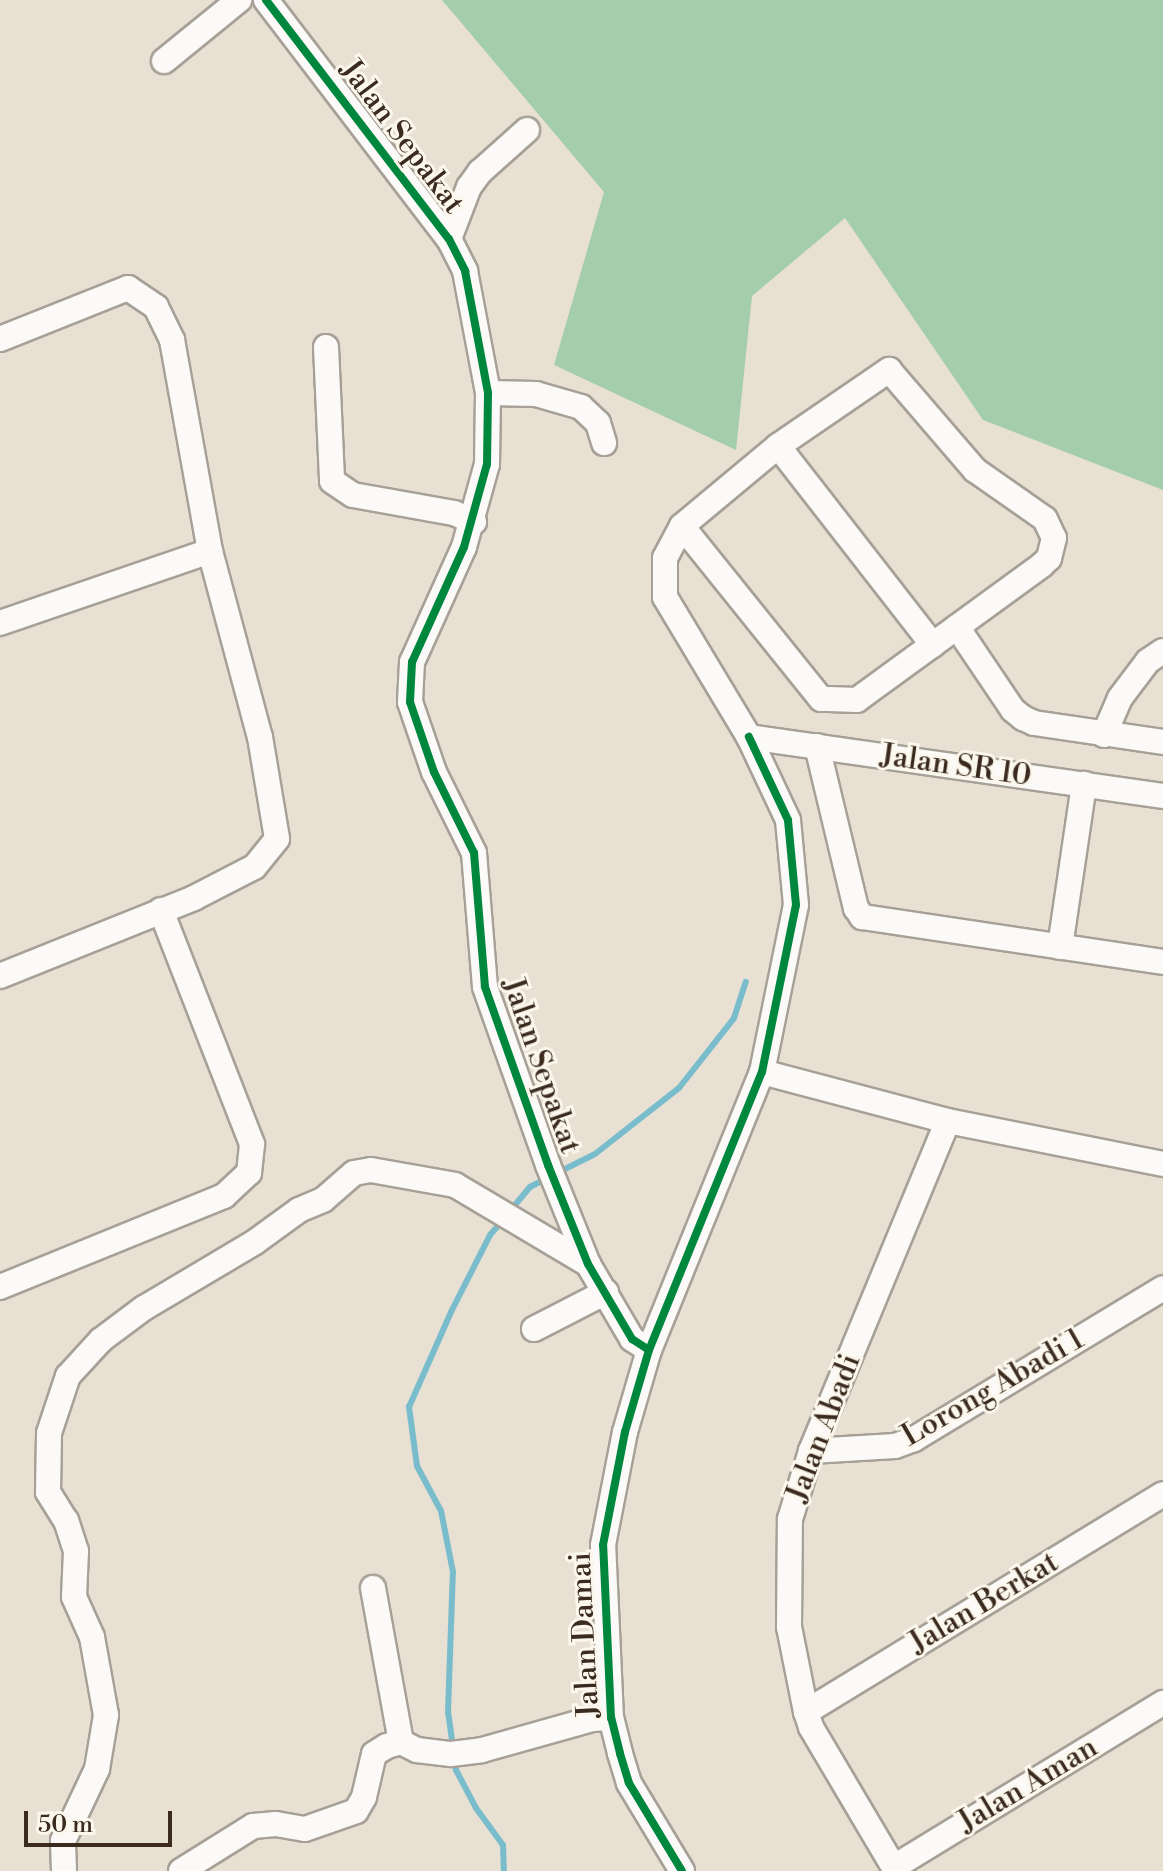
<!DOCTYPE html>
<style>
body{margin:0}
#map{position:relative;width:1163px;height:1871px;overflow:hidden;background:#e8e0d2;font-family:"Libre Bodoni",serif}
div>[style]{position:absolute}
.forest>*{inset:0;background:#a4cdab}
.stream>*{height:6px;margin:-3px;padding:0 3px;transform-origin:3px;border-radius:3px;background:#79bccc}
.roads{filter:drop-shadow(2px 0 #a6a096) drop-shadow(-2px 0 #a6a096) drop-shadow(0 2px #a6a096) drop-shadow(0 -2px #a6a096)}
.minor>*{height:24px;margin:-12px;padding:0 12px;transform-origin:12px;border-radius:12px;background:#fcfaf8}
.cycleway>*{height:8px;margin:-4px;padding:0 4px;transform-origin:4px;border-radius:4px;background:#00873e}
span{translate:-50% -50%;white-space:nowrap;text-align:center;line-height:1.15;-webkit-text-stroke:6px #fbf7ec;paint-order:stroke}
.street-label{font-size:30px;color:#3b2a1e}
.scale{position:absolute;left:24px;top:1811px;width:148px;height:36px;box-sizing:border-box;border:4px solid #3b2a1e;border-top:0;padding-left:10px;font-size:24px;line-height:28px;white-space:nowrap;color:#3b2a1e;-webkit-text-stroke:6px #fbf7ec;paint-order:stroke}
</style>
<div id="map">
<div class="forest">
<i style="clip-path:polygon(442px 0,1163px 0,1163px 490px,983px 420px,845px 218px,752px 296px,736px 450px,554px 365px,604px 192px)"></i>
</div>
<div class="stream">
<i style="left:557px;top:1173px;width:42px;rotate:-26.6deg"></i>
<i style="left:595px;top:1154px;width:107px;rotate:-38.2deg"></i>
<i style="left:679px;top:1088px;width:89px;rotate:-51.8deg"></i>
<i style="left:734px;top:1018px;width:38px;rotate:-72deg"></i>
<i style="left:509px;top:1212px;width:33px;rotate:-50deg"></i>
<i style="left:530px;top:1187px;width:19px;rotate:-28deg"></i>
<i style="left:453px;top:1747px;width:35px;rotate:-98deg"></i>
<i style="left:448px;top:1712px;width:140px;rotate:-88deg"></i>
<i style="left:453px;top:1572px;width:62px;rotate:-101.1deg"></i>
<i style="left:441px;top:1511px;width:51px;rotate:-118.1deg"></i>
<i style="left:417px;top:1466px;width:60px;rotate:-97.7deg"></i>
<i style="left:409px;top:1407px;width:106px;rotate:-66.1deg"></i>
<i style="left:452px;top:1310px;width:84px;rotate:-63.1deg"></i>
<i style="left:490px;top:1235px;width:18px;rotate:-49deg"></i>
<i style="left:454px;top:1758px;width:12px;rotate:81deg"></i>
<i style="left:456px;top:1770px;width:43px;rotate:62.2deg"></i>
<i style="left:476px;top:1808px;width:46px;rotate:53.9deg"></i>
<i style="left:503px;top:1845px;width:26px;rotate:88deg"></i>
</div>
<div class="roads">
<div class="minor">
<i style="left:266px;top:0;width:301px;rotate:52.6deg"></i>
<i style="left:449px;top:239px;width:36px;rotate:63deg"></i>
<i style="left:465px;top:271px;width:124px;rotate:79.3deg"></i>
<i style="left:488px;top:393px;width:71px;rotate:90.8deg"></i>
<i style="left:487px;top:464px;width:86px;rotate:105.5deg"></i>
<i style="left:464px;top:547px;width:126px;rotate:114.3deg"></i>
<i style="left:412px;top:662px;width:40px;rotate:92.9deg"></i>
<i style="left:410px;top:702px;width:74px;rotate:71.1deg"></i>
<i style="left:434px;top:772px;width:90px;rotate:63.7deg"></i>
<i style="left:474px;top:853px;width:134px;rotate:85.3deg"></i>
<i style="left:485px;top:987px;width:189px;rotate:70.5deg"></i>
<i style="left:548px;top:1165px;width:107px;rotate:68deg"></i>
<i style="left:588px;top:1264px;width:87px;rotate:59.6deg"></i>
<i style="left:632px;top:1339px;width:20px;rotate:33deg"></i>
<i style="left:164px;top:61px;width:97px;rotate:-39.1deg"></i>
<i style="left:449px;top:239px;width:56px;rotate:-69deg"></i>
<i style="left:469px;top:187px;width:19px;rotate:-54deg"></i>
<i style="left:480px;top:172px;width:63px;rotate:-41.8deg"></i>
<i style="left:0;top:339px;width:138px;rotate:-21.7deg"></i>
<i style="left:128px;top:288px;width:34px;rotate:34deg"></i>
<i style="left:156px;top:307px;width:37px;rotate:64deg"></i>
<i style="left:172px;top:340px;width:214px;rotate:79.8deg"></i>
<i style="left:210px;top:551px;width:193px;rotate:75deg"></i>
<i style="left:260px;top:737px;width:103px;rotate:80.5deg"></i>
<i style="left:277px;top:839px;width:36px;rotate:129deg"></i>
<i style="left:254px;top:867px;width:68px;rotate:152.7deg"></i>
<i style="left:194px;top:898px;width:209px;rotate:158.1deg"></i>
<i style="left:326px;top:347px;width:134px;rotate:87.4deg"></i>
<i style="left:332px;top:481px;width:25px;rotate:34deg"></i>
<i style="left:353px;top:495px;width:103px;rotate:10.1deg"></i>
<i style="left:454px;top:513px;width:22px;rotate:24deg"></i>
<i style="left:488px;top:393px;width:48px;rotate:1.2deg"></i>
<i style="left:536px;top:394px;width:47px;rotate:16.1deg"></i>
<i style="left:581px;top:407px;width:23px;rotate:43deg"></i>
<i style="left:598px;top:423px;width:21px;rotate:73deg"></i>
<i style="left:778px;top:446px;width:252px;rotate:52.1deg"></i>
<i style="left:0;top:623px;width:222px;rotate:-18.9deg"></i>
<i style="left:957px;top:627px;width:100px;rotate:56deg"></i>
<i style="left:1013px;top:710px;width:13px;rotate:39deg"></i>
<i style="left:1023px;top:718px;width:12px;rotate:24deg"></i>
<i style="left:1034px;top:723px;width:130px;rotate:8.4deg"></i>
<i style="left:1104px;top:735px;width:40px;rotate:-66.6deg"></i>
<i style="left:1120px;top:698px;width:46px;rotate:-52.9deg"></i>
<i style="left:1148px;top:661px;width:18px;rotate:-34deg"></i>
<i style="left:749px;top:737px;width:418px;rotate:8.1deg"></i>
<i style="left:817px;top:746px;width:167px;rotate:76.5deg"></i>
<i style="left:856px;top:908px;width:11px;rotate:56deg"></i>
<i style="left:862px;top:917px;width:304px;rotate:8.5deg"></i>
<i style="left:1060px;top:947px;width:165px;rotate:-81.6deg"></i>
<i style="left:762px;top:1072px;width:192px;rotate:14.8deg"></i>
<i style="left:948px;top:1121px;width:219px;rotate:11.3deg"></i>
<i style="left:0;top:1287px;width:242px;rotate:-22.1deg"></i>
<i style="left:224px;top:1196px;width:34px;rotate:-43deg"></i>
<i style="left:249px;top:1173px;width:29px;rotate:-84deg"></i>
<i style="left:252px;top:1144px;width:251px;rotate:-111.3deg"></i>
<i style="left:534px;top:1329px;width:81px;rotate:-27.2deg"></i>
<i style="left:811px;top:1451px;width:84px;rotate:-3.4deg"></i>
<i style="left:895px;top:1446px;width:20px;rotate:-20deg"></i>
<i style="left:914px;top:1439px;width:291px;rotate:-31.2deg"></i>
<i style="left:373px;top:1588px;width:157px;rotate:79.7deg"></i>
<i style="left:806px;top:1712px;width:418px;rotate:-31.4deg"></i>
<i style="left:894px;top:1867px;width:315px;rotate:-31.4deg"></i>
<i style="left:64px;top:1871px;width:30px;rotate:-92deg"></i>
<i style="left:63px;top:1841px;width:80px;rotate:-64.7deg"></i>
<i style="left:97px;top:1769px;width:55px;rotate:-80.5deg"></i>
<i style="left:106px;top:1715px;width:79px;rotate:-100.2deg"></i>
<i style="left:92px;top:1637px;width:44px;rotate:-114.2deg"></i>
<i style="left:74px;top:1597px;width:46px;rotate:-87.5deg"></i>
<i style="left:76px;top:1551px;width:32px;rotate:-108deg"></i>
<i style="left:66px;top:1521px;width:34px;rotate:-122deg"></i>
<i style="left:48px;top:1492px;width:59px;rotate:-89deg"></i>
<i style="left:49px;top:1433px;width:60px;rotate:-71.6deg"></i>
<i style="left:68px;top:1376px;width:49px;rotate:-47.5deg"></i>
<i style="left:101px;top:1340px;width:54px;rotate:-36.7deg"></i>
<i style="left:144px;top:1308px;width:129px;rotate:-30.7deg"></i>
<i style="left:255px;top:1242px;width:54px;rotate:-36deg"></i>
<i style="left:299px;top:1210px;width:26px;rotate:-23deg"></i>
<i style="left:323px;top:1200px;width:41px;rotate:-41.1deg"></i>
<i style="left:354px;top:1173px;width:17px;rotate:-10deg"></i>
<i style="left:371px;top:1170px;width:85px;rotate:10.1deg"></i>
<i style="left:455px;top:1185px;width:155px;rotate:30.7deg"></i>
<i style="left:181px;top:1871px;width:85px;rotate:-32deg"></i>
<i style="left:253px;top:1826px;width:23px;rotate:-5deg"></i>
<i style="left:276px;top:1824px;width:29px;rotate:10deg"></i>
<i style="left:305px;top:1829px;width:54px;rotate:-19.4deg"></i>
<i style="left:356px;top:1811px;width:16px;rotate:-60deg"></i>
<i style="left:364px;top:1797px;width:44px;rotate:-76.9deg"></i>
<i style="left:374px;top:1754px;width:15px;rotate:-32deg"></i>
<i style="left:387px;top:1746px;width:15px;rotate:-16deg"></i>
<i style="left:401px;top:1742px;width:18px;rotate:27deg"></i>
<i style="left:417px;top:1750px;width:34px;rotate:7deg"></i>
<i style="left:451px;top:1754px;width:31px;rotate:-7deg"></i>
<i style="left:482px;top:1750px;width:114px;rotate:-15.7deg"></i>
<i style="left:592px;top:1719px;width:19px;rotate:-3deg"></i>
<i style="left:682px;top:1871px;width:103px;rotate:-121.1deg"></i>
<i style="left:629px;top:1783px;width:31px;rotate:-107deg"></i>
<i style="left:620px;top:1753px;width:36px;rotate:-104deg"></i>
<i style="left:611px;top:1718px;width:173px;rotate:-92.6deg"></i>
<i style="left:603px;top:1545px;width:115px;rotate:-79deg"></i>
<i style="left:625px;top:1432px;width:85px;rotate:-73.7deg"></i>
<i style="left:649px;top:1350px;width:300px;rotate:-67.9deg"></i>
<i style="left:762px;top:1072px;width:170px;rotate:-78.5deg"></i>
<i style="left:796px;top:905px;width:85px;rotate:-95.4deg"></i>
<i style="left:788px;top:820px;width:92px;rotate:-115.2deg"></i>
<i style="left:749px;top:737px;width:163px;rotate:-121deg"></i>
<i style="left:665px;top:597px;width:39px;rotate:-90deg"></i>
<i style="left:665px;top:558px;width:36px;rotate:-62deg"></i>
<i style="left:682px;top:526px;width:125px;rotate:-39.8deg"></i>
<i style="left:778px;top:446px;width:135px;rotate:-34.4deg"></i>
<i style="left:889px;top:370px;width:132px;rotate:49.3deg"></i>
<i style="left:975px;top:470px;width:85px;rotate:35deg"></i>
<i style="left:1045px;top:519px;width:21px;rotate:65deg"></i>
<i style="left:1054px;top:538px;width:21px;rotate:104deg"></i>
<i style="left:1049px;top:558px;width:10px;rotate:135deg"></i>
<i style="left:1042px;top:565px;width:229px;rotate:143.9deg"></i>
<i style="left:857px;top:700px;width:36px;rotate:-178deg"></i>
<i style="left:821px;top:699px;width:222px;rotate:-128.8deg"></i>
<i style="left:896px;top:1871px;width:167px;rotate:-120.6deg"></i>
<i style="left:811px;top:1727px;width:16px;rotate:-108deg"></i>
<i style="left:806px;top:1712px;width:87px;rotate:-101.3deg"></i>
<i style="left:789px;top:1627px;width:108px;rotate:-89.5deg"></i>
<i style="left:790px;top:1519px;width:71px;rotate:-72.8deg"></i>
<i style="left:811px;top:1451px;width:357px;rotate:-67.5deg"></i>
</div>
</div>
<div class="cycleway">
<i style="left:266px;top:0;width:301px;rotate:52.6deg"></i>
<i style="left:449px;top:239px;width:36px;rotate:63deg"></i>
<i style="left:465px;top:271px;width:124px;rotate:79.3deg"></i>
<i style="left:488px;top:393px;width:71px;rotate:90.8deg"></i>
<i style="left:487px;top:464px;width:86px;rotate:105.5deg"></i>
<i style="left:464px;top:547px;width:126px;rotate:114.3deg"></i>
<i style="left:412px;top:662px;width:40px;rotate:92.9deg"></i>
<i style="left:410px;top:702px;width:74px;rotate:71.1deg"></i>
<i style="left:434px;top:772px;width:90px;rotate:63.7deg"></i>
<i style="left:474px;top:853px;width:134px;rotate:85.3deg"></i>
<i style="left:485px;top:987px;width:189px;rotate:70.5deg"></i>
<i style="left:548px;top:1165px;width:107px;rotate:68deg"></i>
<i style="left:588px;top:1264px;width:87px;rotate:59.6deg"></i>
<i style="left:632px;top:1339px;width:20px;rotate:33deg"></i>
<i style="left:682px;top:1871px;width:103px;rotate:-121.1deg"></i>
<i style="left:629px;top:1783px;width:31px;rotate:-107deg"></i>
<i style="left:620px;top:1753px;width:36px;rotate:-104deg"></i>
<i style="left:611px;top:1718px;width:173px;rotate:-92.6deg"></i>
<i style="left:603px;top:1545px;width:115px;rotate:-79deg"></i>
<i style="left:625px;top:1432px;width:85px;rotate:-73.7deg"></i>
<i style="left:649px;top:1350px;width:300px;rotate:-67.9deg"></i>
<i style="left:762px;top:1072px;width:170px;rotate:-78.5deg"></i>
<i style="left:796px;top:905px;width:85px;rotate:-95.4deg"></i>
<i style="left:788px;top:820px;width:92px;rotate:-115.2deg"></i>
</div>
<div class="street-label">
<span style="left:402px;top:137px;rotate:53deg">Jalan Sepakat</span>
<span style="left:956px;top:766px;rotate:8deg">Jalan SR 10</span>
<span style="left:541px;top:1066px;rotate:71deg">Jalan Sepakat</span>
<span style="left:993px;top:1388px;rotate:-30deg">Lorong Abadi 1</span>
<span style="left:824px;top:1428px;rotate:-69deg">Jalan Abadi</span>
<span style="left:984px;top:1603px;rotate:-31deg">Jalan Berkat</span>
<span style="left:585px;top:1635px;rotate:-93deg">Jalan Damai</span>
<span style="left:1028px;top:1785px;rotate:-31deg">Jalan Aman</span>
</div>
<div class="scale">50 m</div>
</div>
